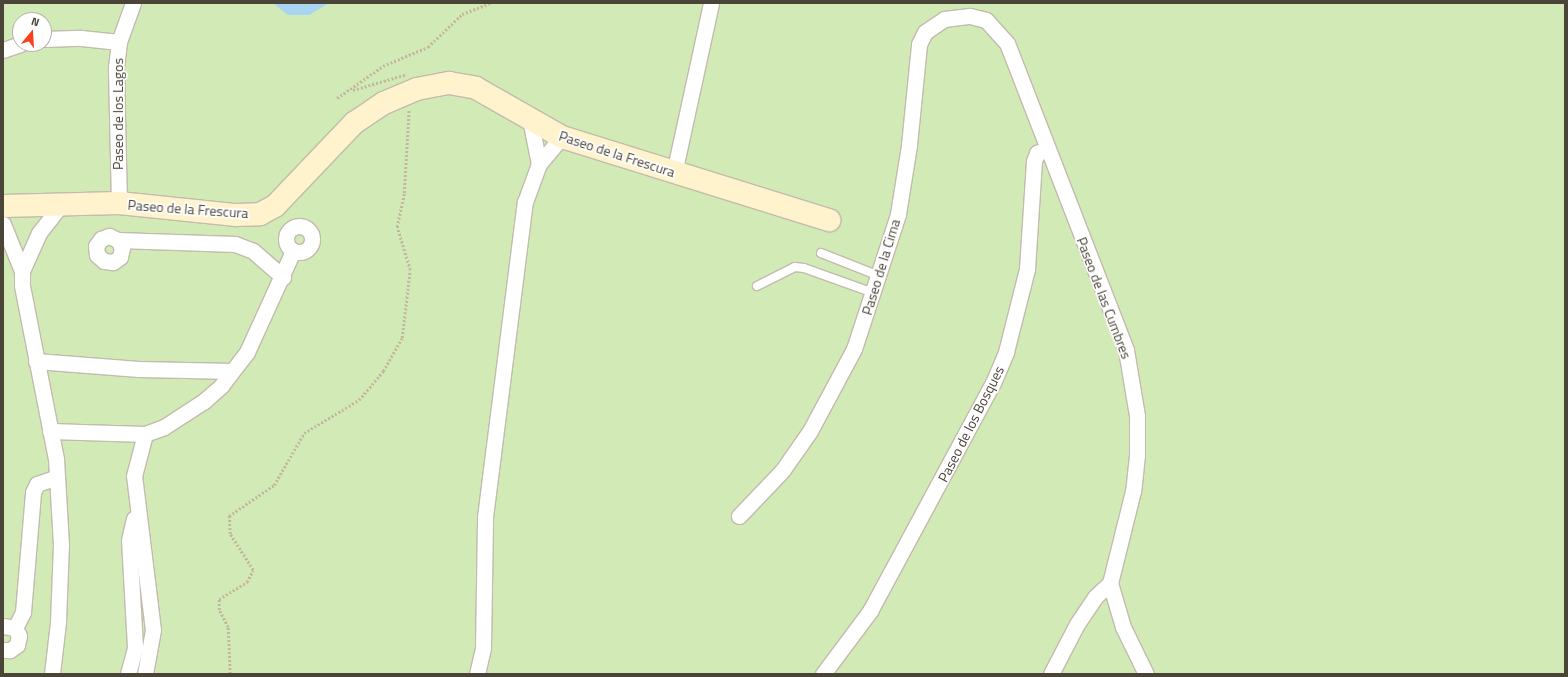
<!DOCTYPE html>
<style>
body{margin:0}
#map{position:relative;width:1568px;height:677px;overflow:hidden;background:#f6f3ec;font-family:"Titillium Web",sans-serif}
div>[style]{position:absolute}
.green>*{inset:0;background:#d2eab5}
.water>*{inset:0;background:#a9d4f2}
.path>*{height:2.5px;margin-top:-1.25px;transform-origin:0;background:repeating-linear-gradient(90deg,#c4b79f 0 2px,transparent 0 4px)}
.roads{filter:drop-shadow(1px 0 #c2bbae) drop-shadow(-1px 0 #c2bbae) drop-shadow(0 1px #c2bbae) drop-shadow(0 -1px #c2bbae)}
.lane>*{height:8px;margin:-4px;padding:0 4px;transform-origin:4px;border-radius:4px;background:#fff}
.street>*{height:15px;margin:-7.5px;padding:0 7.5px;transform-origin:7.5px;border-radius:7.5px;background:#fff}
.street>.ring{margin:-7.5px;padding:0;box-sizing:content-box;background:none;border:15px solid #fff;border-radius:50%}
.secondary>*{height:22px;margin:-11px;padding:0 11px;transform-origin:11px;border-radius:11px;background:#fff3cd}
span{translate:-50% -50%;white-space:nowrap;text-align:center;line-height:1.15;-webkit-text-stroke:3.5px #fff;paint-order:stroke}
.street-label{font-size:14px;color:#4b4439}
.frame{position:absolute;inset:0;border:4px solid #4b4439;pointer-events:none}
.north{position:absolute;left:12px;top:12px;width:40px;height:40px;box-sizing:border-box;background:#fff;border:1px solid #b7b4b0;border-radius:50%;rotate:18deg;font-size:11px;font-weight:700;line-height:16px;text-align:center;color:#4b4439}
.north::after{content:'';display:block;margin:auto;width:14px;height:18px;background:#fc3f1d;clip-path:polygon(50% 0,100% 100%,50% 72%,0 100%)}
</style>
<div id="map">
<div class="green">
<i style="clip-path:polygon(evenodd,3px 3px,1565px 3px,1565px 674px,3px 674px,3px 3px,20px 20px,44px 20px,44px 44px,20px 44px,20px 20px)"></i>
</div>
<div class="water">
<i style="clip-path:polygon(273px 3px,329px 3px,309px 15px,288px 15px)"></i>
</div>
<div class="path">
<i style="left:353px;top:90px;width:56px;rotate:-16.5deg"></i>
<i style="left:337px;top:98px;width:56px;rotate:-34.8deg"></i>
<i style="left:383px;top:66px;width:49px;rotate:-22.9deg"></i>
<i style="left:428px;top:47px;width:47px;rotate:-44.1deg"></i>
<i style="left:462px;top:14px;width:30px;rotate:-21deg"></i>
<i style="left:230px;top:674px;width:47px;rotate:-92.4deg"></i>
<i style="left:228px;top:627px;width:19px;rotate:-118deg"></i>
<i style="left:219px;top:610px;width:11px;rotate:-90deg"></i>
<i style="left:219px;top:599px;width:33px;rotate:-31deg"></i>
<i style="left:247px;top:582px;width:13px;rotate:-63deg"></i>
<i style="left:253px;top:570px;width:43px;rotate:-122.6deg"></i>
<i style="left:230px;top:534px;width:18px;rotate:-93deg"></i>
<i style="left:229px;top:516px;width:55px;rotate:-34.6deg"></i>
<i style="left:274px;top:485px;width:60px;rotate:-60deg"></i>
<i style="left:304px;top:433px;width:64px;rotate:-31deg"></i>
<i style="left:359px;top:400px;width:38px;rotate:-50deg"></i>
<i style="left:383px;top:371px;width:38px;rotate:-60deg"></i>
<i style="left:402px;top:338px;width:68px;rotate:-83.3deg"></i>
<i style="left:410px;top:270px;width:45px;rotate:-106.8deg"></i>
<i style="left:397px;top:227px;width:35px;rotate:-78deg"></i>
<i style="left:404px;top:193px;width:83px;rotate:-86.6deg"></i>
</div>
<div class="roads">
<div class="lane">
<i style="left:821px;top:253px;width:62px;rotate:21.6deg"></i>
<i style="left:757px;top:286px;width:42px;rotate:-26.6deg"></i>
<i style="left:795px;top:267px;width:9px;rotate:6deg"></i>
<i style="left:804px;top:268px;width:74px;rotate:19.7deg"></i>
</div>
<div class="street">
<i style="left:44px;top:39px;width:37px;rotate:-2deg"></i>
<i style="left:81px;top:38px;width:38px;rotate:6deg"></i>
<i style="left:3px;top:50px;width:18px;rotate:-19deg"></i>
<i style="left:530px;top:119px;width:46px;rotate:78.7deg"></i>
<i style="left:674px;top:173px;width:174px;rotate:-77.7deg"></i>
<i style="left:119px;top:203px;width:136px;rotate:-91.3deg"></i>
<i style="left:116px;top:67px;width:25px;rotate:-83deg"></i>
<i style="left:119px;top:42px;width:41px;rotate:-70.3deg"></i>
<i style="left:3px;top:224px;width:51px;rotate:68deg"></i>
<i class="ring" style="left:286px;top:226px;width:11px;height:11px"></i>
<i style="left:118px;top:240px;width:9px;rotate:63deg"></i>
<i style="left:122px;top:248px;width:9px;rotate:103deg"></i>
<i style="left:120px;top:257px;width:9px;rotate:144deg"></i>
<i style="left:113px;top:262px;width:9px;rotate:-174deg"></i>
<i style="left:104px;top:261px;width:9px;rotate:-139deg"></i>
<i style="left:97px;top:255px;width:9px;rotate:-96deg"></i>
<i style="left:96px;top:246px;width:9px;rotate:-54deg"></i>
<i style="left:101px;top:239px;width:9px;rotate:-21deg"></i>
<i style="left:109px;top:236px;width:10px;rotate:24deg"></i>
<i style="left:118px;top:240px;width:117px;rotate:2deg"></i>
<i style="left:235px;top:244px;width:19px;rotate:21deg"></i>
<i style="left:253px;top:251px;width:40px;rotate:41deg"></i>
<i style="left:36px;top:361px;width:103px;rotate:4.4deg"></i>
<i style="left:139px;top:369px;width:93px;rotate:1.2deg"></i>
<i style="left:50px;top:431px;width:95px;rotate:1.8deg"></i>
<i style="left:145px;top:434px;width:20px;rotate:-20deg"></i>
<i style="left:164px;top:427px;width:48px;rotate:-33deg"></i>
<i style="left:204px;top:401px;width:23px;rotate:-41deg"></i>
<i style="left:221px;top:386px;width:43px;rotate:-52.6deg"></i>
<i style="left:247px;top:352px;width:111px;rotate:-65.5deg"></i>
<i style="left:739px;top:516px;width:62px;rotate:-46.3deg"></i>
<i style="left:782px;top:471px;width:49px;rotate:-55deg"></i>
<i style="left:810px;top:431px;width:93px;rotate:-61.8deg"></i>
<i style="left:854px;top:349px;width:142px;rotate:-71.9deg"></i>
<i style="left:898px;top:214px;width:70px;rotate:-80.9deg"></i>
<i style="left:909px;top:145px;width:101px;rotate:-84.3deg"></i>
<i style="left:919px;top:44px;width:13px;rotate:-63deg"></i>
<i style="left:925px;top:32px;width:23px;rotate:-34deg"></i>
<i style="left:944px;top:19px;width:26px;rotate:-7deg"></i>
<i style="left:970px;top:16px;width:16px;rotate:14deg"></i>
<i style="left:986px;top:20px;width:31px;rotate:48deg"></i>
<i style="left:1007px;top:43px;width:329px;rotate:68.8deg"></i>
<i style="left:1126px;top:350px;width:67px;rotate:80.5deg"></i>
<i style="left:1137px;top:416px;width:39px;rotate:90deg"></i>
<i style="left:1137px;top:455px;width:36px;rotate:96deg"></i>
<i style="left:1133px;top:491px;width:95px;rotate:104deg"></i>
<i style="left:1110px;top:583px;width:46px;rotate:73.5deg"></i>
<i style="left:1123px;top:627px;width:52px;rotate:63.9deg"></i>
<i style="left:3px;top:626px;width:12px;rotate:9deg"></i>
<i style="left:15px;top:628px;width:9px;rotate:63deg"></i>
<i style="left:19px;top:636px;width:9px;rotate:103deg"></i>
<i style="left:17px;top:645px;width:9px;rotate:144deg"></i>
<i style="left:10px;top:650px;width:7px;rotate:180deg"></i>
<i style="left:15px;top:628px;width:18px;rotate:-63deg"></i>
<i style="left:23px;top:612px;width:120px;rotate:-85.2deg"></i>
<i style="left:33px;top:492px;width:9px;rotate:-63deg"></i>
<i style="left:37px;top:484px;width:21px;rotate:-19deg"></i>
<i style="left:52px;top:674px;width:52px;rotate:-83.4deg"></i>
<i style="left:58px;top:622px;width:77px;rotate:-87.8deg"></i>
<i style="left:61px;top:545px;width:86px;rotate:-93.3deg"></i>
<i style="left:56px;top:459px;width:177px;rotate:-101.1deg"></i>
<i style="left:22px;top:285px;width:14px;rotate:-90deg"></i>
<i style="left:22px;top:271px;width:42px;rotate:-65.9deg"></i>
<i style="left:39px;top:233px;width:33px;rotate:-52deg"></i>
<i style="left:128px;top:674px;width:28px;rotate:-75deg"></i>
<i style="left:135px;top:647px;width:107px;rotate:-93.2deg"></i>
<i style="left:129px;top:540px;width:22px;rotate:-77deg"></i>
<i style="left:145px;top:674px;width:45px;rotate:-79.7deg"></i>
<i style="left:153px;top:630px;width:155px;rotate:-97deg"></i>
<i style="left:134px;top:476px;width:43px;rotate:-75.3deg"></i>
<i style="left:477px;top:674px;width:27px;rotate:-77deg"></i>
<i style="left:483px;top:648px;width:131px;rotate:-89.1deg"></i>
<i style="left:485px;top:517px;width:318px;rotate:-82.8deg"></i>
<i style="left:525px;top:202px;width:40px;rotate:-69.8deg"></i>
<i style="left:539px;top:164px;width:35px;rotate:-50deg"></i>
<i style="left:823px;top:674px;width:79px;rotate:-53.3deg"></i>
<i style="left:870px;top:611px;width:259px;rotate:-61.7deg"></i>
<i style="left:993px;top:383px;width:34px;rotate:-67deg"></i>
<i style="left:1006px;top:352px;width:86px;rotate:-75.8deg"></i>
<i style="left:1027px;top:269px;width:108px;rotate:-86.3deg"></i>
<i style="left:1034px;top:161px;width:9px;rotate:-69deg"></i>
<i style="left:1037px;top:153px;width:9px;rotate:-18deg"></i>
<i style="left:1051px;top:674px;width:56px;rotate:-62.5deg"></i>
<i style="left:1077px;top:624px;width:32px;rotate:-56deg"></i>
<i style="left:1095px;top:597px;width:21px;rotate:-43deg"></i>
</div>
<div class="secondary">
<i style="left:3px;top:206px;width:116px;rotate:-1.5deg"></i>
<i style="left:119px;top:203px;width:118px;rotate:5.9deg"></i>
<i style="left:236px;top:215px;width:24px;rotate:-2deg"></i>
<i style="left:260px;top:214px;width:17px;rotate:-28deg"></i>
<i style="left:275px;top:206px;width:115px;rotate:-46.4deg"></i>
<i style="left:354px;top:123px;width:36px;rotate:-34deg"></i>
<i style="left:384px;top:103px;width:36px;rotate:-23deg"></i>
<i style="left:417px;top:89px;width:33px;rotate:-11deg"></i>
<i style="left:449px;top:83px;width:27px;rotate:10deg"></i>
<i style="left:476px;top:88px;width:99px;rotate:29.7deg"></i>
<i style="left:562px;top:137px;width:280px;rotate:17.3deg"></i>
</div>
</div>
<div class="street-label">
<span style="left:118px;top:114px;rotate:-90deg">Paseo de los Lagos</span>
<span style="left:617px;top:154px;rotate:18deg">Paseo de la Frescura</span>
<span style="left:188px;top:209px;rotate:4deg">Paseo de la Frescura</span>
<span style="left:881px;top:267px;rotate:-73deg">Paseo de la Cima</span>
<span style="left:1104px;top:298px;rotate:69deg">Paseo de las Cumbres</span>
<span style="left:971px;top:424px;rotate:-63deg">Paseo de los Bosques</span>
</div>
<div class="frame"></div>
<div class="north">N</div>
</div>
